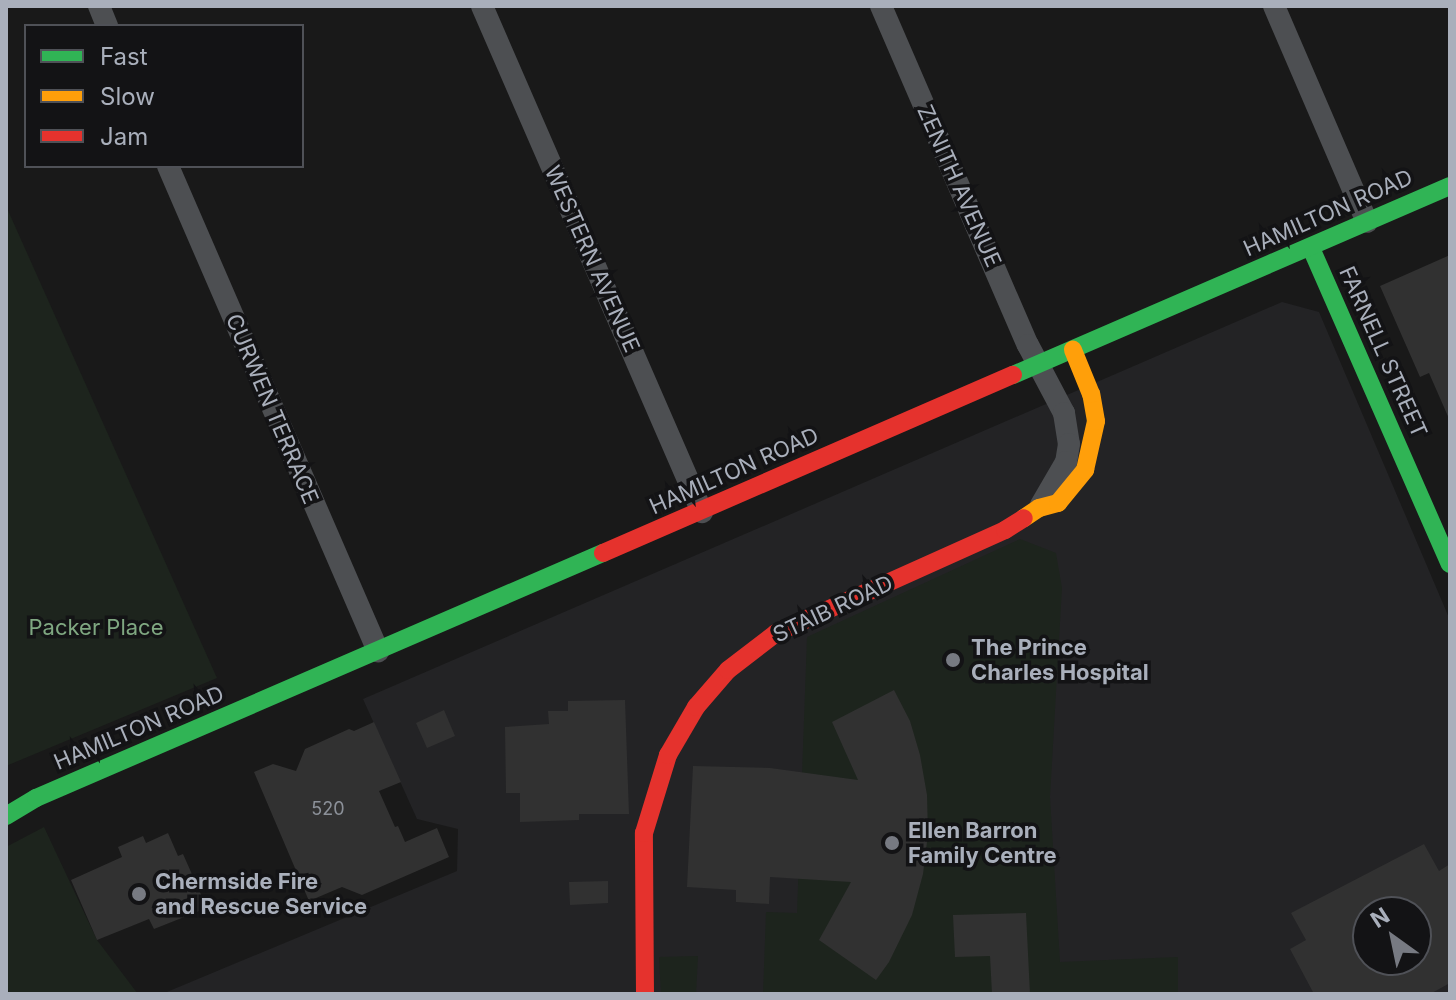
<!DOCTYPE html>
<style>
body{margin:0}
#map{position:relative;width:1456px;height:1000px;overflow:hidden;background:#191919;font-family:Inter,sans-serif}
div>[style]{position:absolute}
.built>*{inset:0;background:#232325}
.green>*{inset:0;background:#1d241d}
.building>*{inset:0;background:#313131}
.street>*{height:22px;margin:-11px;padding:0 11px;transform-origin:11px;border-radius:11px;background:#4d4f52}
.fast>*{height:18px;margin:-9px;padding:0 9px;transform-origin:9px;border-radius:9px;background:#30b455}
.slow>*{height:18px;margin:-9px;padding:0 9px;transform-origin:9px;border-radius:9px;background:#ff9f0a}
.jam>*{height:18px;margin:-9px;padding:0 9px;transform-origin:9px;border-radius:9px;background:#e5322d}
.dots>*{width:22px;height:22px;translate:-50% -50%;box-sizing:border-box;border:4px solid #131315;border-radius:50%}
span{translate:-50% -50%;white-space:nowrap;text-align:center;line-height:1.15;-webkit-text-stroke:7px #131315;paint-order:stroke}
.number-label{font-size:18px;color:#8b9098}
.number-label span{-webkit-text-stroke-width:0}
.street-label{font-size:22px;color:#a9afbb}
.park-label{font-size:22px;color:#7fa781}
.poi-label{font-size:22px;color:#a9afbb;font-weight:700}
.left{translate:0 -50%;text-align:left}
.frame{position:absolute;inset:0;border:8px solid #a9afbb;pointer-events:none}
.legend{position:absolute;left:24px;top:24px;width:280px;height:144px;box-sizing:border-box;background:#131315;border:2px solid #4f5157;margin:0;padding:10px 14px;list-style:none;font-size:24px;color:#a9afbb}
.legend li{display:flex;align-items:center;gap:16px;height:40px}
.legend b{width:40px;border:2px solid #4f5157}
.north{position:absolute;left:1352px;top:896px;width:80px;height:80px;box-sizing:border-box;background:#131315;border:2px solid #4f5157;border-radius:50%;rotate:327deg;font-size:22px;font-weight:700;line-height:32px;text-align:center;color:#a9afbb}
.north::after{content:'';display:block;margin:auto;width:28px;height:36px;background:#777a82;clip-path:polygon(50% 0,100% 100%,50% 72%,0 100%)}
</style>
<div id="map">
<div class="built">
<i style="clip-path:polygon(evenodd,1282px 302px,1319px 312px,1450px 620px,1450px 994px,162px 994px,457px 871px,458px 829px,417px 819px,363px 699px,1282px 302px,1368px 912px,1416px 912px,1416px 960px,1368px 960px,1368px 912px)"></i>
</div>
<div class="green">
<i style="clip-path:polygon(6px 206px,217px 678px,6px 766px)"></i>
<i style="clip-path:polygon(1020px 539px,1056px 553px,1062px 588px,1050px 797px,1060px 962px,1178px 957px,1178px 994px,763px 994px,766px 912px,797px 913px,807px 637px)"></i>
<i style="clip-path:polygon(44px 827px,97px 940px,138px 994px,6px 994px,6px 847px)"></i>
<i style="clip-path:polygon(698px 956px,696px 994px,661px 994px,659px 957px)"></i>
</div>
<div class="building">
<i style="clip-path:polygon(1450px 255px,1450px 421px,1429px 373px,1420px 377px,1380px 286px)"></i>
<i style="clip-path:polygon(894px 690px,910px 721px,920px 755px,927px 795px,928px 834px,923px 874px,912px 915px,889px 962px,876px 980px,819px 940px,851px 882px,770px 877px,769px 904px,736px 902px,736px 890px,687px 887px,693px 766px,770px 768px,858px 780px,832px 722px)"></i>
<i style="clip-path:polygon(625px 700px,629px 814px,579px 814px,579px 820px,520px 822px,520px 793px,506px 793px,505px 727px,549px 724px,548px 711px,568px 711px,568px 701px)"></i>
<i style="clip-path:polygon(444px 710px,455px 736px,427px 748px,416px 723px)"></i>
<i style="clip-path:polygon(374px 722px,401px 782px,379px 791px,395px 827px,398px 826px,405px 842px,437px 828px,449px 857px,362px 895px,342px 887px,309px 901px,254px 772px,273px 764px,296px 771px,305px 749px,349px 729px,354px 731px)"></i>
<i style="clip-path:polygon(168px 833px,178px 856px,183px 854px,207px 908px,154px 929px,149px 919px,97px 940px,71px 880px,122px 857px,118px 847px,143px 836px,146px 843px)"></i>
<i style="clip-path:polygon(evenodd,1424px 844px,1439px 871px,1450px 864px,1450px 983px,1430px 994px,1314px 994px,1290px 949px,1306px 940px,1291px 913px,1424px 844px,1368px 912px,1416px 912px,1416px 960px,1368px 960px,1368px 912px)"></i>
<i style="clip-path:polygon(608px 881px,608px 903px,570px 905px,569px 882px)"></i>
<i style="clip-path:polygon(1026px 913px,1030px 994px,992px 994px,990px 956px,955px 957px,953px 915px)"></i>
</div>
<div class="street">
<i style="left:99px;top:6px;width:22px;rotate:68deg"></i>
<i style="left:482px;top:6px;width:552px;rotate:66.5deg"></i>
<i style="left:881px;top:6px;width:369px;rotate:66.6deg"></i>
<i style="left:1028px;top:345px;width:77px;rotate:62.1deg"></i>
<i style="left:1064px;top:413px;width:31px;rotate:81deg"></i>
<i style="left:1069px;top:444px;width:18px;rotate:99deg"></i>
<i style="left:1066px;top:462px;width:50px;rotate:120.2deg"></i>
<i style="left:1274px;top:6px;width:235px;rotate:66.7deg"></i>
<i style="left:168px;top:166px;width:529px;rotate:66.59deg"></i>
</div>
<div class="fast">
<i style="left:1311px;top:248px;width:345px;rotate:66.3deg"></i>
<i style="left:1013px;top:375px;width:476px;rotate:-23.4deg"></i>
<i style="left:6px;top:816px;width:35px;rotate:-31deg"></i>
<i style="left:36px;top:798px;width:618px;rotate:-23.37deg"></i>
</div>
<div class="slow">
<i style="left:1024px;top:518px;width:18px;rotate:-34deg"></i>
<i style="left:1039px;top:508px;width:20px;rotate:-15deg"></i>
<i style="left:1058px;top:503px;width:43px;rotate:-50.7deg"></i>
<i style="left:1085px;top:470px;width:50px;rotate:-77.3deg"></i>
<i style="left:1096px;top:421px;width:27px;rotate:-100deg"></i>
<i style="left:1091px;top:394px;width:48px;rotate:-112.2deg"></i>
</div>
<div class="jam">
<i style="left:603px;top:553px;width:447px;rotate:-23.5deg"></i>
<i style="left:645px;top:994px;width:161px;rotate:-90.4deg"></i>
<i style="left:644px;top:833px;width:82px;rotate:-72.9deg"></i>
<i style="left:668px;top:755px;width:56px;rotate:-59.7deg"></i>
<i style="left:696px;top:707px;width:49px;rotate:-49.1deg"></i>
<i style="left:728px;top:670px;width:61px;rotate:-37.6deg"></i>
<i style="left:776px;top:633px;width:251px;rotate:-24.2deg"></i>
<i style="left:1005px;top:530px;width:22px;rotate:-32deg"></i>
</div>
<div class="dots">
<i style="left:953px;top:660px;background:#777a82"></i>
<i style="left:892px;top:843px;background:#777a82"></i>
<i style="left:139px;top:894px;background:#777a82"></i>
</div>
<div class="number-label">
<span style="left:328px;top:809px">520</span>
</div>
<div class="street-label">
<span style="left:959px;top:186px;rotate:66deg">ZENITH AVENUE</span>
<span style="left:1328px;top:213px;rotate:-24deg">HAMILTON ROAD</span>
<span style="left:592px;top:259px;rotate:66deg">WESTERN AVENUE</span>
<span style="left:1383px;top:352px;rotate:66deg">FARNELL STREET</span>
<span style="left:272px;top:409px;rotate:67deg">CURWEN TERRACE</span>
<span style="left:734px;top:471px;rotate:-24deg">HAMILTON ROAD</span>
<span style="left:833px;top:609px;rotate:-25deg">STAIB ROAD</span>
<span style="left:139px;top:728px;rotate:-23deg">HAMILTON ROAD</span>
</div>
<div class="park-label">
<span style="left:96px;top:628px">Packer Place</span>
</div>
<div class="poi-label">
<span class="left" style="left:971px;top:660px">The Prince<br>Charles Hospital</span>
<span class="left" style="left:908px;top:843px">Ellen Barron<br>Family Centre</span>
<span class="left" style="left:155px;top:894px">Chermside Fire<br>and Rescue Service</span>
</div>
<div class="frame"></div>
<ul class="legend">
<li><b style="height:10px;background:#30b455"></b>Fast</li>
<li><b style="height:10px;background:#ff9f0a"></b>Slow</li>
<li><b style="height:10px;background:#e5322d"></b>Jam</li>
</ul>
<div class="north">N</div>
</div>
